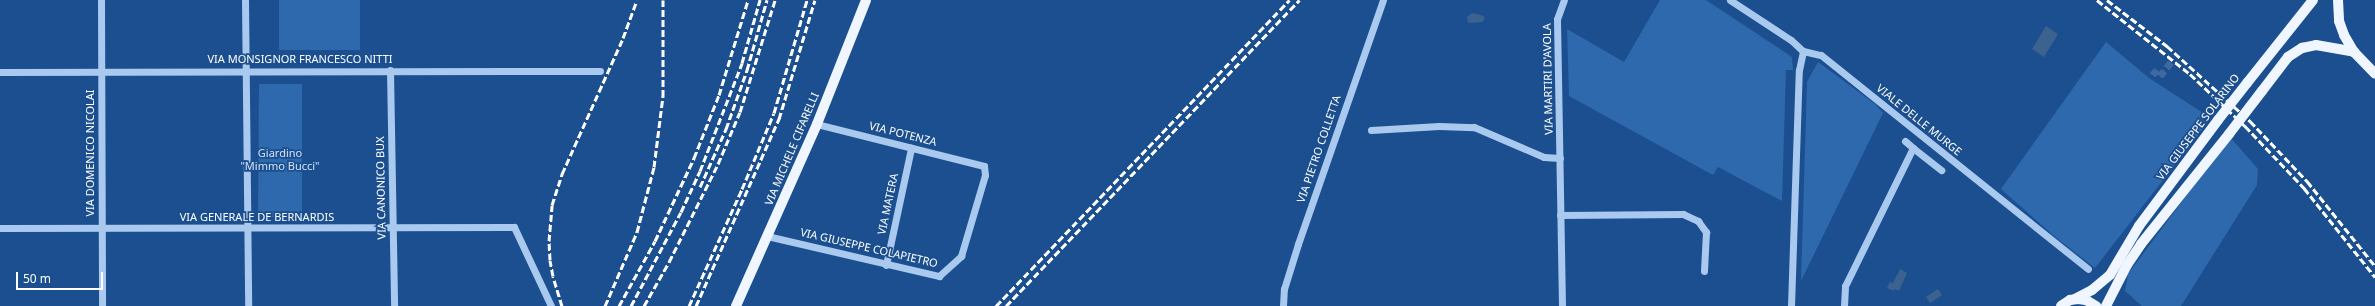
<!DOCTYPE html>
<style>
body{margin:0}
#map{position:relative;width:2375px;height:306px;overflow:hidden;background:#1b4f8f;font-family:"Noto Sans",sans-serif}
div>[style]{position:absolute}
.green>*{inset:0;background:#2e69ad}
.water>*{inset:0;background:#3c6290}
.minor-tunnel>*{height:7px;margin-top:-3.5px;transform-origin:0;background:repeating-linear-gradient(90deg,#3d69a0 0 7px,transparent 0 10.5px)}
.minor>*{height:7px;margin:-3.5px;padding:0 3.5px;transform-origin:3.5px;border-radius:3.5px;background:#a9c9ee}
.major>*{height:10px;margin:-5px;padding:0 5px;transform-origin:5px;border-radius:5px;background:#f0f6ff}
.rail>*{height:3px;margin-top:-1.5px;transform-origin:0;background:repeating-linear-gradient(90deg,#fff 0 7px,transparent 0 10px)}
.major-bridge>*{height:10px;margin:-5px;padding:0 5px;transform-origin:5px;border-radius:5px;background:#f0f6ff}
span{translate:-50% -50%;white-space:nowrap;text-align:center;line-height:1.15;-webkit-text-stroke:3.5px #1b4f8f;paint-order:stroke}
.street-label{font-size:11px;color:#fff}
.park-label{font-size:11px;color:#cfe3fa}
.scale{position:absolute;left:16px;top:272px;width:87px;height:18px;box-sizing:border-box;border:2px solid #fff;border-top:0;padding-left:5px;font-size:12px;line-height:14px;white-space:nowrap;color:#fff;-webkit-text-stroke:3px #1b4f8f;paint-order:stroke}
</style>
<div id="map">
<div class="green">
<i style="clip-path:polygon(279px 0,360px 0,360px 50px,279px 50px)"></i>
<i style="clip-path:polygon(1660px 0,1706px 0,1792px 57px,1793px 70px,1786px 70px,1782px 201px,1718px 167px,1713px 175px,1569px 96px,1567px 29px,1624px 62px)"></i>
<i style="clip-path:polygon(2106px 42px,2149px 78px,2211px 118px,2095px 268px,2054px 236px,2001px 189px)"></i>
<i style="clip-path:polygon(1818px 62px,1875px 104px,1883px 113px,1801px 281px,1807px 82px)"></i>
<i style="clip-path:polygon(259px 84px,302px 84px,302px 217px,258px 217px)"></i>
<i style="clip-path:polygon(2230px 137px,2258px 169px,2257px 185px,2181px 306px,2142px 306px,2125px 291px,2128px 274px)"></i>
</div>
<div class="water">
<i style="clip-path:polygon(1472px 13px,1484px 16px,1484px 20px,1482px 22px,1468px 23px,1467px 17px)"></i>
<i style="clip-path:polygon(2046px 26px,2058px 34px,2044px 57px,2032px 49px)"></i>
<i style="clip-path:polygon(1900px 269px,1907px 273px,1899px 291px,1895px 289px,1894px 291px,1887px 288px,1890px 282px,1893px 283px)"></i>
<i style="clip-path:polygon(1938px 289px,1942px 295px,1930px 303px,1926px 297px)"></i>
</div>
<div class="minor-tunnel">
<i style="left:2152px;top:70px;width:10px;rotate:37deg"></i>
<i style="left:2160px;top:76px;width:18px;rotate:-52deg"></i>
</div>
<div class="minor">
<i style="left:101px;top:0;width:306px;rotate:89.8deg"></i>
<i style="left:245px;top:0;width:306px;rotate:89.4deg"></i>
<i style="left:1730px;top:0;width:73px;rotate:33.3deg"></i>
<i style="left:1791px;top:40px;width:16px;rotate:43deg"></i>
<i style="left:1803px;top:51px;width:18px;rotate:13deg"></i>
<i style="left:1821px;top:55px;width:342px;rotate:38.7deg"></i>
<i style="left:390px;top:70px;width:236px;rotate:89deg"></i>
<i style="left:0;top:72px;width:600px;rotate:-0.1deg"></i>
<i style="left:1371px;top:130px;width:68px;rotate:-3.4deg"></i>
<i style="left:1439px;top:126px;width:35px;rotate:2deg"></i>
<i style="left:1474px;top:127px;width:76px;rotate:23.2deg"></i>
<i style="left:1544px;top:157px;width:16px;rotate:4deg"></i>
<i style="left:1905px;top:141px;width:11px;rotate:41deg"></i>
<i style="left:1560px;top:215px;width:123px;rotate:-0.5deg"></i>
<i style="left:1683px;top:214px;width:17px;rotate:25deg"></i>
<i style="left:1698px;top:221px;width:14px;rotate:54deg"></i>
<i style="left:1706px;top:232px;width:39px;rotate:93deg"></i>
<i style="left:0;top:228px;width:514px;rotate:-0.11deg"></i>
<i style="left:514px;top:227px;width:87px;rotate:64.9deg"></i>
<i style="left:767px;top:236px;width:177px;rotate:13.1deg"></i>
<i style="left:939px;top:276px;width:30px;rotate:-42deg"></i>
<i style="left:961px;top:256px;width:84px;rotate:-73.5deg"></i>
<i style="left:985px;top:175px;width:9px;rotate:-96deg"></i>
<i style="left:984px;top:166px;width:172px;rotate:-165.9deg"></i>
<i style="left:886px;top:265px;width:120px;rotate:-77.9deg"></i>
<i style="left:1283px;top:306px;width:17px;rotate:-87deg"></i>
<i style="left:1284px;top:289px;width:47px;rotate:-72.7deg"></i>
<i style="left:1298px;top:244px;width:258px;rotate:-70.8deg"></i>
<i style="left:1562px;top:306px;width:287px;rotate:-91deg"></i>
<i style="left:1557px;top:19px;width:20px;rotate:-70deg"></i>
<i style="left:1791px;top:306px;width:236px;rotate:-88.1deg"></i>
<i style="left:1799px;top:70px;width:19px;rotate:-78deg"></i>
<i style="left:1844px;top:306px;width:20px;rotate:-87deg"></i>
<i style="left:1845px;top:286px;width:154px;rotate:-63.8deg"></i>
<i style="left:1913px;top:148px;width:36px;rotate:38deg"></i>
</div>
<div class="major">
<i style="left:2338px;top:0;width:21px;rotate:87deg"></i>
<i style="left:2339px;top:21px;width:15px;rotate:70deg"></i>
<i style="left:2344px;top:35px;width:20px;rotate:60deg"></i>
<i style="left:2354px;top:52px;width:30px;rotate:46deg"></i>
<i style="left:2247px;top:83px;width:106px;rotate:-51.5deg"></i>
<i style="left:2262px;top:91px;width:43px;rotate:-52.6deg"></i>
<i style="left:2288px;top:57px;width:17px;rotate:-33deg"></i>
<i style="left:2302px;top:48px;width:14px;rotate:-12deg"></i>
<i style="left:2316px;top:45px;width:39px;rotate:10deg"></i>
<i style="left:2075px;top:299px;width:19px;rotate:-28deg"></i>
<i style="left:2092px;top:290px;width:23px;rotate:-40deg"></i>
<i style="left:2110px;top:275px;width:57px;rotate:-59.4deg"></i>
<i style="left:2139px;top:226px;width:132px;rotate:-53.3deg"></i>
<i style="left:736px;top:306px;width:199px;rotate:-66deg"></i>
<i style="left:817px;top:124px;width:133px;rotate:-68.4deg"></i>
<i style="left:2061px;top:306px;width:11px;rotate:-34deg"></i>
<i style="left:2070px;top:300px;width:8px;rotate:-7deg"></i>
<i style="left:2078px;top:299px;width:8px;rotate:7deg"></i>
<i style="left:2086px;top:300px;width:12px;rotate:31deg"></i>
<i style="left:2106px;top:306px;width:46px;rotate:-62.9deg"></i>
<i style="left:2127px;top:265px;width:25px;rotate:-56deg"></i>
<i style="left:2141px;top:244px;width:141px;rotate:-51.3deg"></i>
</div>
<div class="rail">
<i style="left:2097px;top:0;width:119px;rotate:38.5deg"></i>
<i style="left:2190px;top:74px;width:76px;rotate:43.4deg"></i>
<i style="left:2245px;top:126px;width:86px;rotate:46.4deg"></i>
<i style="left:2304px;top:188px;width:114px;rotate:51.4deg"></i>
<i style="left:2107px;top:0;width:76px;rotate:37.5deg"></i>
<i style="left:2167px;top:46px;width:112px;rotate:42.1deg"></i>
<i style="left:2250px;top:121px;width:83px;rotate:46.5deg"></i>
<i style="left:2307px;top:181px;width:109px;rotate:51.3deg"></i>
<i style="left:700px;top:187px;width:64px;rotate:-65.9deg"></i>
<i style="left:726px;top:129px;width:63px;rotate:-70.4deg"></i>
<i style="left:747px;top:70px;width:73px;rotate:-74.1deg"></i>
<i style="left:562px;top:306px;width:31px;rotate:-107deg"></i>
<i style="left:553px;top:276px;width:16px;rotate:-101deg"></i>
<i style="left:550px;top:260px;width:19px;rotate:-93deg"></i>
<i style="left:549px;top:241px;width:36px;rotate:-85deg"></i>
<i style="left:552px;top:205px;width:33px;rotate:-72deg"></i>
<i style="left:562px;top:174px;width:149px;rotate:-65.8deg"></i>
<i style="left:623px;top:38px;width:40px;rotate:-69.8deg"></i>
<i style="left:605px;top:306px;width:81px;rotate:-66.6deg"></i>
<i style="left:637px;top:232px;width:67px;rotate:-75.3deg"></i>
<i style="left:654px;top:167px;width:72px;rotate:-82.8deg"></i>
<i style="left:663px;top:96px;width:96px;rotate:-90deg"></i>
<i style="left:619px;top:306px;width:74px;rotate:-61deg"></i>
<i style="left:655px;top:241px;width:92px;rotate:-64.8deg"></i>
<i style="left:694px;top:158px;width:68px;rotate:-68.4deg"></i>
<i style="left:719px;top:95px;width:99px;rotate:-73deg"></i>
<i style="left:631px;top:306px;width:106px;rotate:-62deg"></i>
<i style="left:681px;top:212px;width:45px;rotate:-65.1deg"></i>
<i style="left:700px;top:171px;width:116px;rotate:-68.7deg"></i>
<i style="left:742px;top:63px;width:66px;rotate:-74.1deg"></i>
<i style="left:644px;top:306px;width:51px;rotate:-60.4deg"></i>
<i style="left:669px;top:262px;width:110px;rotate:-63.4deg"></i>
<i style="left:718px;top:164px;width:56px;rotate:-67.1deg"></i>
<i style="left:740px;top:112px;width:117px;rotate:-72.6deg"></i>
<i style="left:689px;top:306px;width:128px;rotate:-65.6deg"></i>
<i style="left:742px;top:189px;width:82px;rotate:-67.2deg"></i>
<i style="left:774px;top:113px;width:118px;rotate:-73.7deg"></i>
<i style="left:696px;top:306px;width:205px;rotate:-66.1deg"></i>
<i style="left:779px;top:119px;width:124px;rotate:-73.2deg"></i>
<i style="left:996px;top:306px;width:424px;rotate:-46.2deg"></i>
<i style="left:1006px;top:306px;width:424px;rotate:-46.2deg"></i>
</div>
<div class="major-bridge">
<i style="left:2218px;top:120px;width:47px;rotate:-51.9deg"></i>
<i style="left:2229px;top:134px;width:54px;rotate:-52.5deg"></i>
</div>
<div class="street-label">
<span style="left:300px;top:59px">VIA MONSIGNOR FRANCESCO NITTI</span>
<span style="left:1548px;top:79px;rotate:-91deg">VIA MARTIRI D'AVOLA</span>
<span style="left:1919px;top:120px;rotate:39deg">VIALE DELLE MURGE</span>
<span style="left:2198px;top:127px;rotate:-53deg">VIA GIUSEPPE SOLARINO</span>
<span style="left:903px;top:134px;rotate:14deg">VIA POTENZA</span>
<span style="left:792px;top:149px;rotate:-67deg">VIA MICHELE CIFARELLI</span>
<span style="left:1319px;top:149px;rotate:-71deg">VIA PIETRO COLLETTA</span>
<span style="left:90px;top:153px;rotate:-90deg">VIA DOMENICO NICOLAI</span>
<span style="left:381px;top:188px;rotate:-91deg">VIA CANONICO BUX</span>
<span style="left:888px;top:204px;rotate:-78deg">VIA MATERA</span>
<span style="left:257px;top:217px">VIA GENERALE DE BERNARDIS</span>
<span style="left:869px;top:248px;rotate:13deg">VIA GIUSEPPE COLAPIETRO</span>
</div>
<div class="park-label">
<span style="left:280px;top:160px">Giardino<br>"Mimmo Bucci"</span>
</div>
<div class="scale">50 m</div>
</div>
